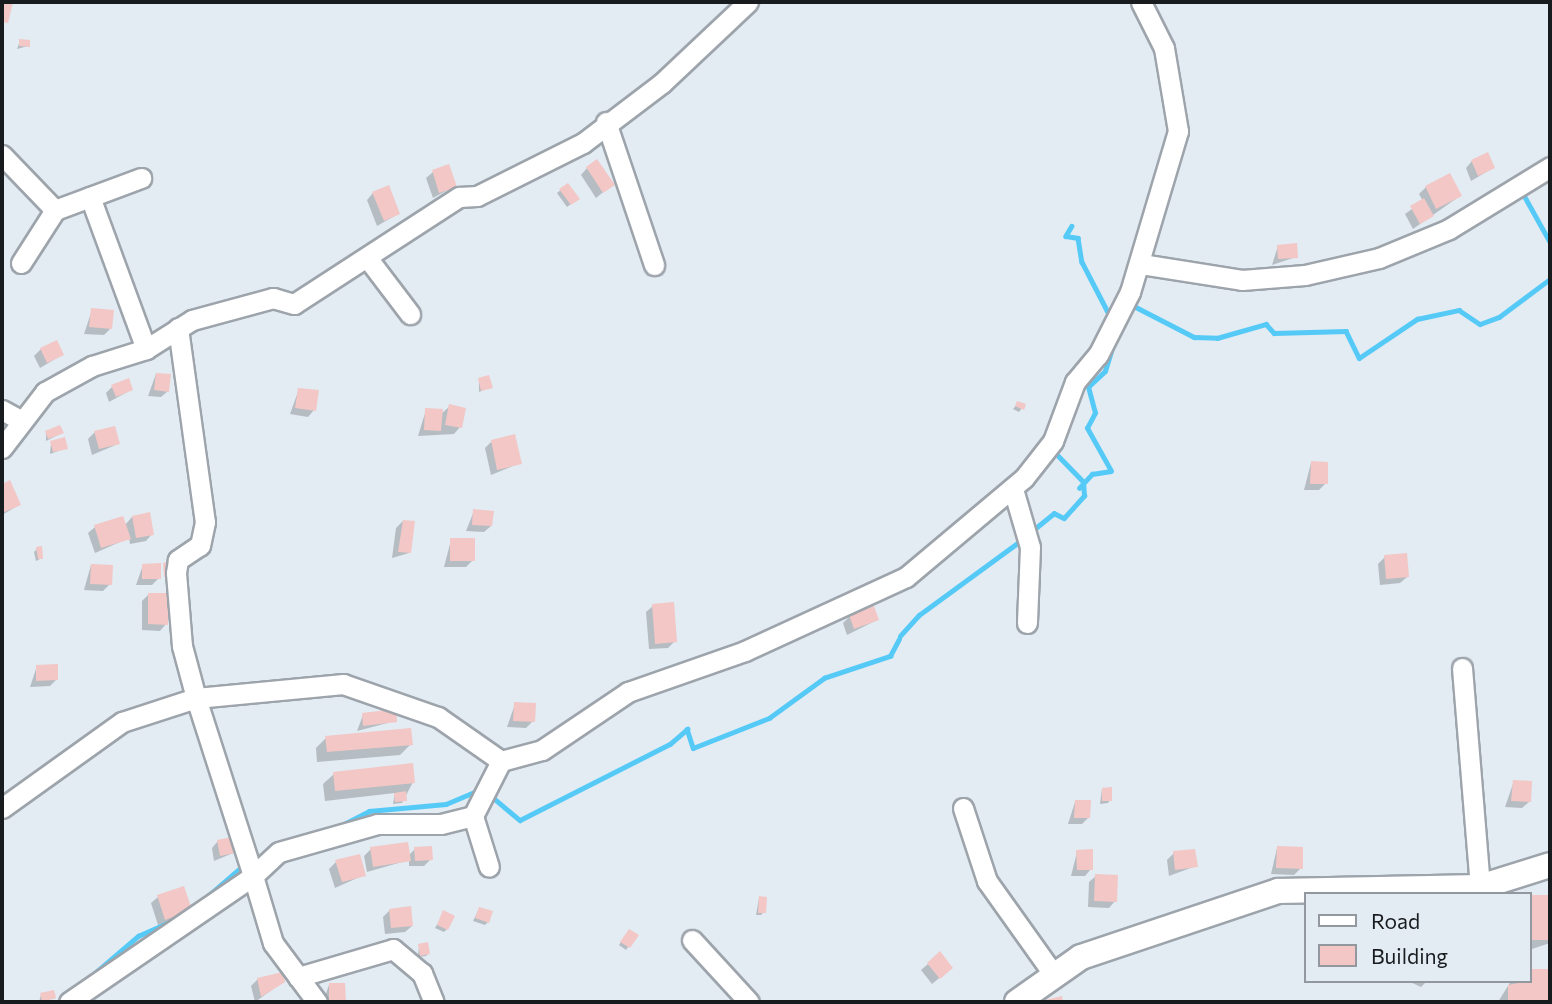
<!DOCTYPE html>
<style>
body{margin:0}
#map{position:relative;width:1552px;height:1004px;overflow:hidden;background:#e3ebf3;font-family:Commissioner,sans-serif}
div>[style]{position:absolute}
.shadow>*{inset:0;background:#0003}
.stream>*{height:4.5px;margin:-2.25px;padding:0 2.25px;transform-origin:2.25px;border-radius:2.25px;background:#56caf7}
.building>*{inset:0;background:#f2c7c5}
.roads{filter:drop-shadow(2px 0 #9da4ab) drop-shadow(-2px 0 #9da4ab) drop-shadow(0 2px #9da4ab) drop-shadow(0 -2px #9da4ab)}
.minor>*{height:19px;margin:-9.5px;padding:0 9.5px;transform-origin:9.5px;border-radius:9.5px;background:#fff}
.major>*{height:24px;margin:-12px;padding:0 12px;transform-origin:12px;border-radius:12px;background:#fff}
span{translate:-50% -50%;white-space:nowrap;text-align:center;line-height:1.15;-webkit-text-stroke:6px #e3ebf3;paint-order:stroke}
.frame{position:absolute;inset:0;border:4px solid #191c1f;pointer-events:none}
.legend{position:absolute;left:1304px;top:892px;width:228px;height:91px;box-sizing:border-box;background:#e3ebf3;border:2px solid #92989e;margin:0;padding:9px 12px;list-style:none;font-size:21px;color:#191c1f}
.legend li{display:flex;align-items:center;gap:14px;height:35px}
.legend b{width:35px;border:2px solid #92989e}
</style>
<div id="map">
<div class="shadow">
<i style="clip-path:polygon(2px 2px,23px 2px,11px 2px,2px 27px)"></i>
<i style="clip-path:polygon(20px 41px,28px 46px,17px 49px)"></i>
<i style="clip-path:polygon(1472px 161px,1493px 168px,1471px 181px,1466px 168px)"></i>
<i style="clip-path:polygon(587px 168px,612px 185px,596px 198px,581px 175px)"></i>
<i style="clip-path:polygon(433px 172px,455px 186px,433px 198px,426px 178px)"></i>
<i style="clip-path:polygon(567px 185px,575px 201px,567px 207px,557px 193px)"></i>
<i style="clip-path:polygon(1426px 187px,1460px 196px,1413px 229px,1405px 214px,1423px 201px,1419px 194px)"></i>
<i style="clip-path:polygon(373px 193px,398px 214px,377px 226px,367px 200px)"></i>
<i style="clip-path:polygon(1278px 246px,1296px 257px,1272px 265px)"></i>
<i style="clip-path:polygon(92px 310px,110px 329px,104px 335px,84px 334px)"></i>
<i style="clip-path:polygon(41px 349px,62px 355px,40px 368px,34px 356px)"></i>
<i style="clip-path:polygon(156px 374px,168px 391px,161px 397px,148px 396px)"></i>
<i style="clip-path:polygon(479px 379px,491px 387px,479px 392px)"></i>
<i style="clip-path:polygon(112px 387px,131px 390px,109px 402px,106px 393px)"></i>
<i style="clip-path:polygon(299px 389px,314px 410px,308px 417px,290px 414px)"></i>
<i style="clip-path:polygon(1018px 403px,1024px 405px,1019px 412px,1013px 409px)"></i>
<i style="clip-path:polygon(450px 406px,460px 427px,454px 434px,418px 436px,426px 410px,440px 415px)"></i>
<i style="clip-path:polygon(46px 432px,62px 433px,46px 441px)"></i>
<i style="clip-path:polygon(95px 432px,118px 444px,92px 455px,88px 439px)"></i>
<i style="clip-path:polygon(491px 442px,520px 463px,491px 475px,485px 448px)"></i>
<i style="clip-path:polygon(51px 443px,66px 448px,50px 454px)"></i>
<i style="clip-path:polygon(1311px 463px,1326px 483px,1319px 490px,1304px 490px)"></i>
<i style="clip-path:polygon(10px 482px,19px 505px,2px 515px,2px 485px)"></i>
<i style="clip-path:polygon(474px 511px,491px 526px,484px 532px,466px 531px)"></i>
<i style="clip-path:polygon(132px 517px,152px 534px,146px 541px,130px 544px,129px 538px,95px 553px,88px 533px,95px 527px,125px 525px)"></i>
<i style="clip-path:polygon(403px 521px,409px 553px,392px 558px,396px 528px)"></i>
<i style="clip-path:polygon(451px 540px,473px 560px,466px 567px,444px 567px)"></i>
<i style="clip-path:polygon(37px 549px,42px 558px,36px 561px,34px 552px)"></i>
<i style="clip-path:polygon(1385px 557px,1407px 577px,1400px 583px,1380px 585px,1378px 564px)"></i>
<i style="clip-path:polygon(91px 565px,110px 584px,103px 591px,84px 590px)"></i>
<i style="clip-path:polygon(143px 565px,159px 578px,152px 585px,136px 585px)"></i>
<i style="clip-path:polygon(149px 594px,166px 624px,160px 631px,142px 630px,142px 601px)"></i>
<i style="clip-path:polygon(653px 606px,675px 641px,668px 648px,649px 649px,646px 612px)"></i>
<i style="clip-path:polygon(850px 616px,877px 620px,847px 635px,843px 623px)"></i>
<i style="clip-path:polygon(37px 666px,56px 680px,50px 686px,30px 687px)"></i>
<i style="clip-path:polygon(515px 704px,533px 721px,526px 728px,507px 727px)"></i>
<i style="clip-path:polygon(363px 715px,395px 721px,357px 731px)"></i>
<i style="clip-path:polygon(326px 738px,411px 744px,400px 755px,317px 762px,316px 748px)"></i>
<i style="clip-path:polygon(334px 774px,413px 782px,402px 803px,393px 804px,395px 793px,325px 801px,323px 784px)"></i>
<i style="clip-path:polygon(1514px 781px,1529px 802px,1522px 808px,1505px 807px)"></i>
<i style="clip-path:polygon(1102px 789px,1110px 800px,1108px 803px,1100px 804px)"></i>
<i style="clip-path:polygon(1075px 802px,1088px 818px,1082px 824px,1068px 824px)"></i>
<i style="clip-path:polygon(218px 841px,238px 851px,214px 861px,212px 848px)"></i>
<i style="clip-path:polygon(1277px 848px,1301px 868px,1294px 875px,1271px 874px)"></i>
<i style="clip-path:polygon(371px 849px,408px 856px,415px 849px,431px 859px,424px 866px,409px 866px,409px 860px,367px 872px,364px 856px)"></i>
<i style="clip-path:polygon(1077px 852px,1091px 869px,1085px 876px,1071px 876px)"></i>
<i style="clip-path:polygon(1174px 853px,1196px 866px,1169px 876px,1167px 860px)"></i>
<i style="clip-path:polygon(336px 862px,364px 875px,335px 888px,329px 869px)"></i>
<i style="clip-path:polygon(1096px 876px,1115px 901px,1109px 908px,1088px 907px,1089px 882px)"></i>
<i style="clip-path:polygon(158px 897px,184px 917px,158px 925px,151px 903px)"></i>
<i style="clip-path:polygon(1550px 897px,1550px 943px,1529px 950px,1529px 898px)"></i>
<i style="clip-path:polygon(759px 898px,764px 912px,761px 915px,756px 915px)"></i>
<i style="clip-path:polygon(479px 909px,488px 922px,485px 925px,473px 921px)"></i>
<i style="clip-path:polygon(390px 910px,412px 926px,405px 932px,385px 934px,383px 917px)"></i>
<i style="clip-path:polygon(444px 913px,447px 929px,444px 932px,435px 928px)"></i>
<i style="clip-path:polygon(626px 934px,636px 936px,626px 950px,619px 945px)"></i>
<i style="clip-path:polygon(419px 946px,429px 953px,426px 956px,418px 957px)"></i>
<i style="clip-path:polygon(928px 964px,944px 974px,932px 984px,921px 970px)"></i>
<i style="clip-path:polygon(1547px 971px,1547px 1002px,1498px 1002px,1511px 981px,1529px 981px)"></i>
<i style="clip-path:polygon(258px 979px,283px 982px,255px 1002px,251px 986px)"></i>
<i style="clip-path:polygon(1408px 981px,1427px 981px,1421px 987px)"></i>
<i style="clip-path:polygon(329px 985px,344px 985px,344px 1002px,323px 1002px)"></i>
<i style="clip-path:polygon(41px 995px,54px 998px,39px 1002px)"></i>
</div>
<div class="stream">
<i style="left:1525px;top:197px;width:51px;rotate:60.9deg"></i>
<i style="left:1072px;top:226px;width:12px;rotate:121deg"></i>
<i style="left:1066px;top:236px;width:12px;rotate:9deg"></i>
<i style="left:1078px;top:238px;width:24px;rotate:81deg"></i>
<i style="left:1082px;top:262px;width:63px;rotate:62.6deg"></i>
<i style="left:1132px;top:305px;width:70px;rotate:27.3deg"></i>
<i style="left:1194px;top:337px;width:23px;rotate:2deg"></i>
<i style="left:1217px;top:338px;width:51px;rotate:-15.9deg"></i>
<i style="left:1266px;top:324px;width:12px;rotate:48deg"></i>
<i style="left:1274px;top:333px;width:72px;rotate:-1.6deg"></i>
<i style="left:1346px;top:331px;width:30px;rotate:64deg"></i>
<i style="left:1359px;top:358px;width:70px;rotate:-33.9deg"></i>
<i style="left:1417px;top:319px;width:43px;rotate:-12.1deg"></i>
<i style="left:1459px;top:310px;width:25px;rotate:34deg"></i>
<i style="left:1480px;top:324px;width:20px;rotate:-20deg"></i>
<i style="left:1499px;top:317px;width:64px;rotate:-36.7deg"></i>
<i style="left:1079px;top:488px;width:19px;rotate:-47deg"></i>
<i style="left:1092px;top:474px;width:19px;rotate:-9deg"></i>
<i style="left:1111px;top:471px;width:49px;rotate:-119.2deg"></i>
<i style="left:1087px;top:428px;width:17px;rotate:-62deg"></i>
<i style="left:1095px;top:413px;width:27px;rotate:-105deg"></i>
<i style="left:1088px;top:387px;width:23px;rotate:-43deg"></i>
<i style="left:1105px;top:371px;width:30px;rotate:-73deg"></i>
<i style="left:1032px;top:531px;width:28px;rotate:-39deg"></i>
<i style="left:1054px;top:513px;width:11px;rotate:27deg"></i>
<i style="left:1064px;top:518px;width:30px;rotate:-48deg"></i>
<i style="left:1084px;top:496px;width:14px;rotate:-94deg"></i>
<i style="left:1083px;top:482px;width:39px;rotate:-134deg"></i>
<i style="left:900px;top:636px;width:28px;rotate:-48deg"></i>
<i style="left:919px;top:615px;width:129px;rotate:-36.2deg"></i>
<i style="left:490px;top:795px;width:39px;rotate:40deg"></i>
<i style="left:520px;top:820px;width:168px;rotate:-26.9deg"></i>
<i style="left:670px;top:744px;width:23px;rotate:-41deg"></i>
<i style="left:687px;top:729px;width:20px;rotate:72deg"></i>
<i style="left:693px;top:748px;width:82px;rotate:-21.5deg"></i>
<i style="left:769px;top:718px;width:68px;rotate:-36deg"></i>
<i style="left:824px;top:678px;width:70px;rotate:-18.4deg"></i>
<i style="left:890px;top:656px;width:19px;rotate:-62deg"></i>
<i style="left:340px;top:826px;width:33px;rotate:-27deg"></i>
<i style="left:369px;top:811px;width:77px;rotate:-5.2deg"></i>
<i style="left:446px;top:804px;width:38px;rotate:-23deg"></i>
<i style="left:202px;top:901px;width:57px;rotate:-40.7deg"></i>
<i style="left:89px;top:978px;width:65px;rotate:-40.6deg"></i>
<i style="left:138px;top:936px;width:37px;rotate:-24deg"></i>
</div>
<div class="building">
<i style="clip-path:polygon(2px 2px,13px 2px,8px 23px,2px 22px)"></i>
<i style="clip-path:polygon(19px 39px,30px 40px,30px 47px,19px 46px)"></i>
<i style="clip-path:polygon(1488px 152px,1495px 168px,1478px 176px,1471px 160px)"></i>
<i style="clip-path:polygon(597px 159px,615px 185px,603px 193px,586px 167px)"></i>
<i style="clip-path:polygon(449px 164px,457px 187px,439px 193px,432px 170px)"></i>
<i style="clip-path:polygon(1450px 173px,1462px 196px,1436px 209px,1425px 186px)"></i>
<i style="clip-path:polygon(568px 183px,580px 199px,571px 205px,559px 189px)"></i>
<i style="clip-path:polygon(389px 185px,400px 214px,384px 221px,372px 192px)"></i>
<i style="clip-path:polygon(1424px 198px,1434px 216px,1420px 224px,1410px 206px)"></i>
<i style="clip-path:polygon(1297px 243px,1298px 258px,1278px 259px,1277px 245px)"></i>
<i style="clip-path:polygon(91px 308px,114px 310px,112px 329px,89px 327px)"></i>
<i style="clip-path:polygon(57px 340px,64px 355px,47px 363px,40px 348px)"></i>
<i style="clip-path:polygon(156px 373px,171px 374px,169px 392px,154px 390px)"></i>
<i style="clip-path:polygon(489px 375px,493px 388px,481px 391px,478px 378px)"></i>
<i style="clip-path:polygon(129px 378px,133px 390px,116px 397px,111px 385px)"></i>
<i style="clip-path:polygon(298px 388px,319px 390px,316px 411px,295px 408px)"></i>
<i style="clip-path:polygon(1017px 401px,1026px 404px,1024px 410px,1015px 406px)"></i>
<i style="clip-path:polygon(449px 404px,466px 408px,462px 428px,445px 425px)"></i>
<i style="clip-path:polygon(425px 408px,443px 409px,441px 431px,424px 430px)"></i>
<i style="clip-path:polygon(60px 425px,64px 433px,48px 439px,45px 431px)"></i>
<i style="clip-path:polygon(115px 426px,120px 444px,99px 449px,94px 431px)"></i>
<i style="clip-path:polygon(515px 434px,522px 464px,497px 470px,491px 440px)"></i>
<i style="clip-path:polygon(65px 437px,68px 449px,53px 452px,50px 441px)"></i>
<i style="clip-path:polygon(1311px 461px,1328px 462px,1328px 484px,1310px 484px)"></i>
<i style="clip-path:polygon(10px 480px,21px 505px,2px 513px,2px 484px)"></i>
<i style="clip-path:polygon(473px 509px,494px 511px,492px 526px,472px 525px)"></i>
<i style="clip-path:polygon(150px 512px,154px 535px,136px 538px,132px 516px)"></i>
<i style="clip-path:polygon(123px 516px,131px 539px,101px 548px,94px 525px)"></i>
<i style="clip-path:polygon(403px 520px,415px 521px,411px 553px,398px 552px)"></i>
<i style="clip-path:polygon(450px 538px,475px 538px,475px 561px,450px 561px)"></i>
<i style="clip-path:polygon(42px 546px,43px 559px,38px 559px,36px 547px)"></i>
<i style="clip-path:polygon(1407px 553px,1409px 577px,1386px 579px,1384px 555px)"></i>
<i style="clip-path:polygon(168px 562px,168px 576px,164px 577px,163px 563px)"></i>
<i style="clip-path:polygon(161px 563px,161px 579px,142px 579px,142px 564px)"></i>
<i style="clip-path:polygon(91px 564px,113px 565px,112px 585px,90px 584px)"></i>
<i style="clip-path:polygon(148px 593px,168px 593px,168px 625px,148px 624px)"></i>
<i style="clip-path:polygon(674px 602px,677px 642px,655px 644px,652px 604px)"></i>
<i style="clip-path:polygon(874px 606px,879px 620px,854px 629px,849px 615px)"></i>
<i style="clip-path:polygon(58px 664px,58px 680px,36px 681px,36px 665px)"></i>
<i style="clip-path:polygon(514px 702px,536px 703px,535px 722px,513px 721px)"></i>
<i style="clip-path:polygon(396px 709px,397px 722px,363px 726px,362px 713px)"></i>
<i style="clip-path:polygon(411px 728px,413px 745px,327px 752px,325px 736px)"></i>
<i style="clip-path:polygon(413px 763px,415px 783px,335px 791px,333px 772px)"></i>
<i style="clip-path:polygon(1513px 780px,1532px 781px,1531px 802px,1511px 801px)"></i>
<i style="clip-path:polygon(1112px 787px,1112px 801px,1102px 801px,1102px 788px)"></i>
<i style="clip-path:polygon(406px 791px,407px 801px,395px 802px,394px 793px)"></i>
<i style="clip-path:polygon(1075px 800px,1091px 800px,1090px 818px,1074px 818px)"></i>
<i style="clip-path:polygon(237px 836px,240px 852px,220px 856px,217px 840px)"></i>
<i style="clip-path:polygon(408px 842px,411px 861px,373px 867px,370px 847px)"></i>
<i style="clip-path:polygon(432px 846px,433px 860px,415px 861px,414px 847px)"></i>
<i style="clip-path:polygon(1277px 846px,1303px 847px,1303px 869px,1276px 868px)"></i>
<i style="clip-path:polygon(1093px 849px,1093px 870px,1077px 870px,1076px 850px)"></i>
<i style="clip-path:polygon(1195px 849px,1198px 867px,1175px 870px,1173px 851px)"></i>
<i style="clip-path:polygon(360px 854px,366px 876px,342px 882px,335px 860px)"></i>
<i style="clip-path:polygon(1095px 874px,1118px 875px,1117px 902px,1094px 901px)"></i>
<i style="clip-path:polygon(184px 886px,192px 910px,165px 920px,157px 895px)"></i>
<i style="clip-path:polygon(1530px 895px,1550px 895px,1550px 940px,1530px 940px)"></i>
<i style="clip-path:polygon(759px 896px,767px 897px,766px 913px,758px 913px)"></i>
<i style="clip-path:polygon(411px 906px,413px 926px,391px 928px,389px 909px)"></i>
<i style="clip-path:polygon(479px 907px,493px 911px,489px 923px,475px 918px)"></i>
<i style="clip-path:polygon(443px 910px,455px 916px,448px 930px,437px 925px)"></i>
<i style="clip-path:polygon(629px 929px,639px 935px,630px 948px,620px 942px)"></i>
<i style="clip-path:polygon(428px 942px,430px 954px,420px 956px,418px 944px)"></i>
<i style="clip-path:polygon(940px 951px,953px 968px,940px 979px,927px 963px)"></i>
<i style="clip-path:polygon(1529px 969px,1549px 969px,1549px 1002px,1508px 1002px,1508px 985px,1529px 981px)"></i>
<i style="clip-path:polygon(283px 972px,285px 982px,261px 997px,257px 978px)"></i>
<i style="clip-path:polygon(329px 983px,345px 983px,346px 1002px,329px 1002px)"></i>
<i style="clip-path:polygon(54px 990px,56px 998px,42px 1002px,40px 993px)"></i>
<i style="clip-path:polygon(1062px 996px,1063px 1002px,1041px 1002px,1041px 1001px)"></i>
</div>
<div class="roads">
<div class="minor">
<i style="left:606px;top:122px;width:151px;rotate:71.4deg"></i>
<i style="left:2px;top:155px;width:76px;rotate:46.1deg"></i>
<i style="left:55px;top:210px;width:63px;rotate:122.7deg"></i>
<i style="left:55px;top:210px;width:92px;rotate:-20.4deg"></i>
<i style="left:369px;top:260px;width:68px;rotate:52.8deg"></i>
<i style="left:1141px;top:264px;width:102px;rotate:9deg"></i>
<i style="left:1242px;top:280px;width:63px;rotate:-4.5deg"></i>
<i style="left:1305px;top:275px;width:76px;rotate:-12.9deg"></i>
<i style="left:1379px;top:258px;width:76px;rotate:-22.5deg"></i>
<i style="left:1449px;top:229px;width:119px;rotate:-31.5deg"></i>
<i style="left:178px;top:328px;width:196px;rotate:82.1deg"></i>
<i style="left:205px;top:522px;width:24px;rotate:102deg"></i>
<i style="left:200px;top:545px;width:27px;rotate:146deg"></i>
<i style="left:178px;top:560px;width:13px;rotate:99deg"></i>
<i style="left:176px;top:573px;width:73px;rotate:85.3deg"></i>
<i style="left:182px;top:646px;width:54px;rotate:74.9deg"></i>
<i style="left:196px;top:698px;width:148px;rotate:-5.4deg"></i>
<i style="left:343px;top:684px;width:101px;rotate:19.2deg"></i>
<i style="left:438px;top:717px;width:77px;rotate:34.9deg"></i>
<i style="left:146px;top:349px;width:54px;rotate:-32.2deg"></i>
<i style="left:192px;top:320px;width:84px;rotate:-15.2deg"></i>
<i style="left:273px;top:298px;width:22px;rotate:16deg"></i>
<i style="left:294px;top:304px;width:197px;rotate:-33deg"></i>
<i style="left:459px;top:197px;width:18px;rotate:-3deg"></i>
<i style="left:477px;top:196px;width:119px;rotate:-26.6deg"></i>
<i style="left:583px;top:143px;width:99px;rotate:-37.2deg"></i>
<i style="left:662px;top:83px;width:118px;rotate:-43.3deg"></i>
<i style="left:2px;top:410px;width:21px;rotate:29deg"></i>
<i style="left:2px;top:448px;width:71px;rotate:-52.5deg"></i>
<i style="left:45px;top:392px;width:54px;rotate:-29deg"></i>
<i style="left:92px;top:366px;width:57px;rotate:-17.5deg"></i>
<i style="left:146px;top:349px;width:162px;rotate:-110.2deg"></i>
<i style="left:1013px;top:489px;width:60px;rotate:73.7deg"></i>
<i style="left:1030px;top:547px;width:76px;rotate:92.3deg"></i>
<i style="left:1462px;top:668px;width:220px;rotate:85.3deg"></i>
<i style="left:2px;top:808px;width:148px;rotate:-35.6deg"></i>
<i style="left:122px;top:722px;width:78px;rotate:-18deg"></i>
<i style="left:196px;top:698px;width:187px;rotate:72.2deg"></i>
<i style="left:253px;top:876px;width:35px;rotate:-43deg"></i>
<i style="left:279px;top:852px;width:102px;rotate:-15.9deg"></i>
<i style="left:377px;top:824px;width:64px"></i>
<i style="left:441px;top:824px;width:33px;rotate:-14deg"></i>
<i style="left:473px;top:816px;width:62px;rotate:-63deg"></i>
<i style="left:501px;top:761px;width:42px;rotate:-15deg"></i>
<i style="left:542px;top:750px;width:104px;rotate:-34deg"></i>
<i style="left:628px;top:692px;width:124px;rotate:-19.3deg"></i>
<i style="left:745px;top:651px;width:177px;rotate:-24.7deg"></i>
<i style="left:906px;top:577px;width:154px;rotate:-40deg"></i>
<i style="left:1024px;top:478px;width:47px;rotate:-51.9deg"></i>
<i style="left:1053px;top:441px;width:63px;rotate:-69.6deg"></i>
<i style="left:1075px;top:382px;width:35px;rotate:-50deg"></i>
<i style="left:1098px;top:355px;width:71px;rotate:-63.1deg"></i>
<i style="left:1130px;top:292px;width:168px;rotate:-73.4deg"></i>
<i style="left:1178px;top:131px;width:84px;rotate:-99.6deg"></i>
<i style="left:1164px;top:48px;width:51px;rotate:-116.6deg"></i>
<i style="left:963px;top:808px;width:77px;rotate:71.8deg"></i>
<i style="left:987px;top:881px;width:112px;rotate:54.5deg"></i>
<i style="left:473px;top:816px;width:53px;rotate:72.6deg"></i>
<i style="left:692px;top:940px;width:84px;rotate:47.4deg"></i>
<i style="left:298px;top:977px;width:99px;rotate:-16.4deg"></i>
<i style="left:393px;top:949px;width:38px;rotate:40deg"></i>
<i style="left:422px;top:973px;width:31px;rotate:68deg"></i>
<i style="left:69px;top:1002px;width:223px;rotate:-34.4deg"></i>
<i style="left:253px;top:876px;width:70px;rotate:73.4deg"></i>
<i style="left:273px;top:943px;width:74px;rotate:53.3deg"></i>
</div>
<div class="major">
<i style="left:1017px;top:1002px;width:78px;rotate:-35.1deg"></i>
<i style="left:1081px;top:957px;width:208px;rotate:-18.5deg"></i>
<i style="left:1278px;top:891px;width:202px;rotate:-1.1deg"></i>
<i style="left:1480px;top:887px;width:73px;rotate:-17.4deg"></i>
</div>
</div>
<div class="frame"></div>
<ul class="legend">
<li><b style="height:9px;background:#fff"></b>Road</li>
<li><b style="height:19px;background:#f2c7c5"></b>Building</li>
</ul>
</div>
